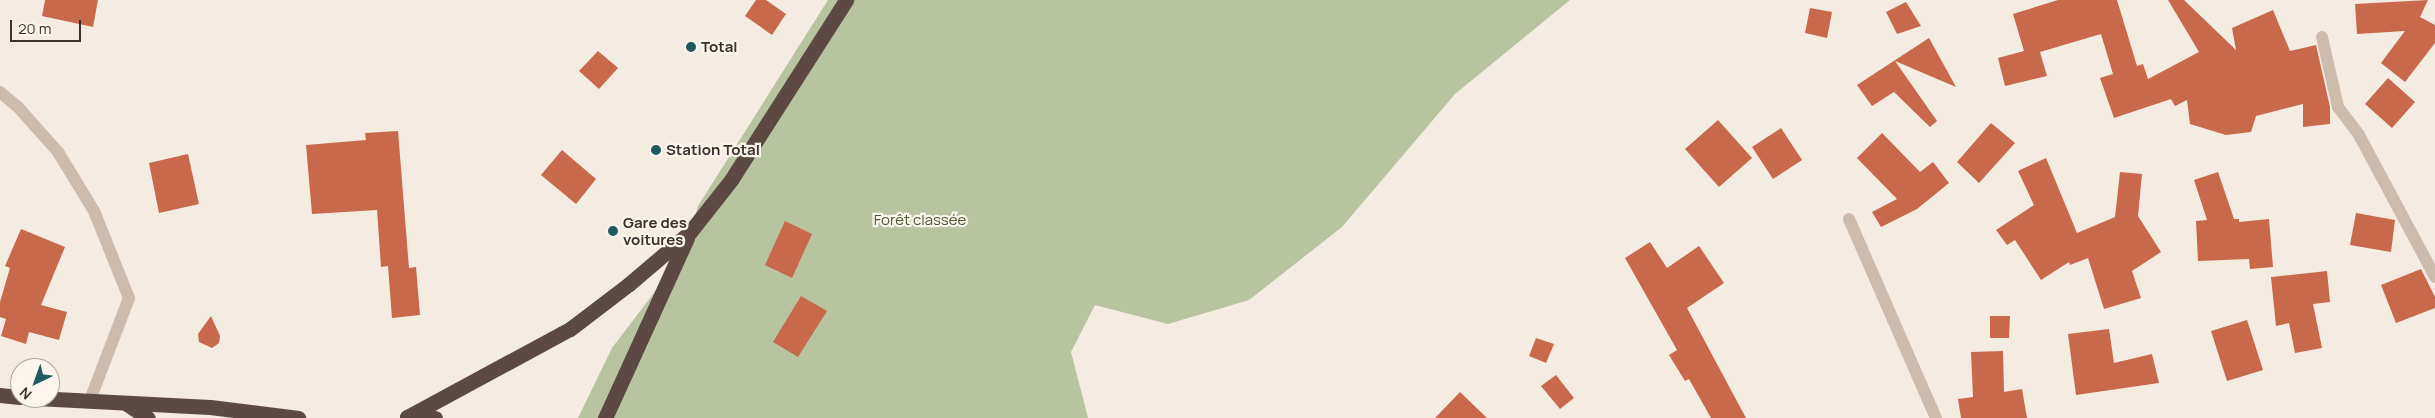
<!DOCTYPE html>
<meta charset="utf-8">
<style>
body{margin:0}
#map{position:relative;width:2435px;height:418px;overflow:hidden;background:#f4ebe1;font-family:Manrope,sans-serif}
div>[style]{position:absolute}
.green>*{inset:0;background:#b8c4a0}
.building>*{inset:0;background:#c8694b}
.street>*{height:12px;margin:-6px;padding:0 6px;transform-origin:6px;border-radius:6px;background:#cdbbac}
.highway>*{height:15px;margin:-7.5px;padding:0 7.5px;transform-origin:7.5px;border-radius:7.5px;background:#5c4a42}
.dots>*{width:14px;height:14px;translate:-50% -50%;box-sizing:border-box;border:2px solid #fbf5ee;border-radius:50%}
span{translate:-50% -50%;white-space:nowrap;text-align:center;line-height:1.15;-webkit-text-stroke:4.5px #fbf5ee;paint-order:stroke}
.poi-label{font-size:15px;color:#3b302b;font-weight:700}
.left{translate:0 -50%;text-align:left}
.park-label{font-size:15px;color:#4a5a2e}
.north{position:absolute;left:10px;top:358px;width:50px;height:50px;box-sizing:border-box;background:#fbf5ee;border:1px solid #aea6a0;border-radius:50%;rotate:222deg;font-size:14px;font-weight:700;line-height:20px;text-align:center;color:#3b302b}
.north::after{content:'';display:block;margin:auto;width:18px;height:22px;background:#1f5a5e;clip-path:polygon(50% 0,100% 100%,50% 72%,0 100%)}
.scale{position:absolute;left:10px;top:20px;width:71px;height:22px;box-sizing:border-box;border:2px solid #3b302b;border-top:0;padding-left:6px;font-size:15px;line-height:18px;white-space:nowrap;color:#3b302b;-webkit-text-stroke:4px #fbf5ee;paint-order:stroke}
</style>
<div id="map">
<div class="green">
<i style="clip-path:polygon(828px 0,1570px 0,1455px 94px,1342px 227px,1249px 300px,1168px 324px,1095px 305px,1071px 352px,1088px 418px,578px 418px,612px 348px,682px 256px,698px 206px)"></i>
</div>
<div class="building">
<i style="clip-path:polygon(45px 0,98px 0,93px 27px,42px 16px)"></i>
<i style="clip-path:polygon(756px 0,766px 0,786px 14px,772px 35px,745px 16px)"></i>
<i style="clip-path:polygon(2058px 0,2117px 0,2137px 66px,2143px 64px,2148px 79px,2199px 52px,2168px 0,2184px 0,2236px 50px,2232px 28px,2273px 10px,2290px 51px,2316px 45px,2330px 107px,2330px 124px,2303px 127px,2303px 104px,2256px 116px,2251px 132px,2226px 135px,2190px 124px,2187px 100px,2175px 106px,2171px 99px,2114px 118px,2100px 78px,2113px 74px,2101px 34px,2040px 52px,2047px 76px,2005px 86px,1998px 58px,2024px 51px,2013px 14px)"></i>
<i style="clip-path:polygon(2428px 0,2420px 17px,2435px 25px,2435px 43px,2405px 82px,2381px 63px,2405px 31px,2357px 34px,2355px 4px)"></i>
<i style="clip-path:polygon(1906px 2px,1921px 26px,1897px 34px,1886px 12px)"></i>
<i style="clip-path:polygon(1810px 8px,1832px 12px,1827px 38px,1805px 33px)"></i>
<i style="clip-path:polygon(1929px 38px,1956px 87px,1895px 61px,1937px 121px,1930px 127px,1894px 92px,1872px 106px,1857px 85px)"></i>
<i style="clip-path:polygon(598px 51px,618px 68px,599px 89px,579px 71px)"></i>
<i style="clip-path:polygon(2388px 78px,2415px 102px,2392px 128px,2365px 104px)"></i>
<i style="clip-path:polygon(1718px 120px,1752px 158px,1719px 187px,1685px 149px)"></i>
<i style="clip-path:polygon(1991px 123px,2015px 143px,1979px 183px,1957px 162px)"></i>
<i style="clip-path:polygon(1781px 128px,1802px 160px,1773px 179px,1752px 147px)"></i>
<i style="clip-path:polygon(398px 131px,409px 268px,416px 267px,420px 315px,392px 318px,388px 266px,381px 267px,377px 210px,312px 214px,306px 145px,366px 140px,365px 133px)"></i>
<i style="clip-path:polygon(1882px 133px,1920px 172px,1933px 162px,1949px 183px,1917px 209px,1881px 227px,1872px 212px,1897px 199px,1857px 158px)"></i>
<i style="clip-path:polygon(562px 150px,596px 179px,576px 204px,541px 175px)"></i>
<i style="clip-path:polygon(188px 154px,199px 204px,159px 213px,149px 163px)"></i>
<i style="clip-path:polygon(2046px 158px,2077px 233px,2115px 217px,2120px 172px,2142px 174px,2138px 216px,2161px 252px,2132px 271px,2141px 298px,2104px 309px,2088px 258px,2070px 265px,2069px 262px,2041px 280px,2015px 240px,2007px 245px,1996px 230px,2034px 205px,2018px 171px)"></i>
<i style="clip-path:polygon(2218px 172px,2234px 219px,2239px 219px,2239px 222px,2269px 219px,2273px 267px,2250px 269px,2249px 259px,2198px 261px,2196px 221px,2207px 220px,2194px 180px)"></i>
<i style="clip-path:polygon(2356px 213px,2395px 220px,2391px 252px,2350px 245px)"></i>
<i style="clip-path:polygon(785px 221px,812px 234px,792px 278px,765px 265px)"></i>
<i style="clip-path:polygon(21px 229px,65px 247px,41px 305px,67px 312px,59px 340px,29px 332px,26px 344px,1px 336px,6px 319px,0 317px,0 302px,10px 268px,5px 266px)"></i>
<i style="clip-path:polygon(1650px 242px,1667px 268px,1699px 246px,1724px 283px,1687px 308px,1746px 418px,1711px 418px,1689px 379px,1685px 381px,1669px 355px,1677px 350px,1625px 258px)"></i>
<i style="clip-path:polygon(2421px 269px,2435px 297px,2435px 308px,2396px 323px,2381px 285px)"></i>
<i style="clip-path:polygon(2327px 271px,2330px 302px,2313px 304px,2322px 348px,2295px 353px,2289px 323px,2276px 326px,2271px 277px)"></i>
<i style="clip-path:polygon(801px 296px,827px 311px,798px 357px,773px 342px)"></i>
<i style="clip-path:polygon(211px 316px,220px 336px,219px 343px,212px 348px,199px 342px,198px 334px)"></i>
<i style="clip-path:polygon(1990px 316px,2010px 316px,2009px 338px,1990px 338px)"></i>
<i style="clip-path:polygon(2247px 320px,2263px 370px,2227px 381px,2211px 331px)"></i>
<i style="clip-path:polygon(2109px 329px,2114px 363px,2152px 354px,2159px 383px,2076px 395px,2068px 334px)"></i>
<i style="clip-path:polygon(1536px 338px,1554px 344px,1546px 363px,1529px 356px)"></i>
<i style="clip-path:polygon(2003px 351px,2004px 392px,2022px 389px,2027px 418px,1961px 418px,1958px 399px,1973px 397px,1971px 352px)"></i>
<i style="clip-path:polygon(1556px 375px,1574px 398px,1560px 409px,1541px 386px)"></i>
<i style="clip-path:polygon(1460px 392px,1487px 418px,1435px 418px)"></i>
</div>
<div class="street">
<i style="left:2322px;top:37px;width:72px;rotate:77.1deg"></i>
<i style="left:2338px;top:107px;width:35px;rotate:53deg"></i>
<i style="left:2359px;top:135px;width:161px;rotate:61.8deg"></i>
<i style="left:0;top:92px;width:23px;rotate:40deg"></i>
<i style="left:18px;top:107px;width:60px;rotate:48.4deg"></i>
<i style="left:58px;top:152px;width:69px;rotate:58.6deg"></i>
<i style="left:94px;top:211px;width:94px;rotate:68.1deg"></i>
<i style="left:129px;top:298px;width:112px;rotate:110.9deg"></i>
<i style="left:1849px;top:219px;width:217px;rotate:66.4deg"></i>
</div>
<div class="highway">
<i style="left:0;top:395px;width:20px;rotate:6deg"></i>
<i style="left:36px;top:398px;width:174px;rotate:3deg"></i>
<i style="left:210px;top:407px;width:89px;rotate:7.1deg"></i>
<i style="left:127px;top:404px;width:25px;rotate:34deg"></i>
<i style="left:407px;top:417px;width:185px;rotate:-28.4deg"></i>
<i style="left:570px;top:329px;width:74px;rotate:-37.3deg"></i>
<i style="left:629px;top:284px;width:80px;rotate:-40.4deg"></i>
<i style="left:690px;top:232px;width:66px;rotate:-51.7deg"></i>
<i style="left:731px;top:180px;width:214px;rotate:-57.4deg"></i>
<i style="left:407px;top:417px;width:28px;rotate:2deg"></i>
<i style="left:605px;top:418px;width:198px;rotate:-65.5deg"></i>
</div>
<div class="dots">
<i style="left:691px;top:47px;background:#1f5a5e"></i>
<i style="left:656px;top:150px;background:#1f5a5e"></i>
<i style="left:613px;top:231px;background:#1f5a5e"></i>
</div>
<div class="poi-label">
<span class="left" style="left:701px;top:47px">Total</span>
<span class="left" style="left:666px;top:150px">Station Total</span>
<span class="left" style="left:623px;top:231px">Gare des<br>voitures</span>
</div>
<div class="park-label">
<span style="left:920px;top:220px">Forêt classée</span>
</div>
<div class="north">N</div>
<div class="scale">20 m</div>
</div>
